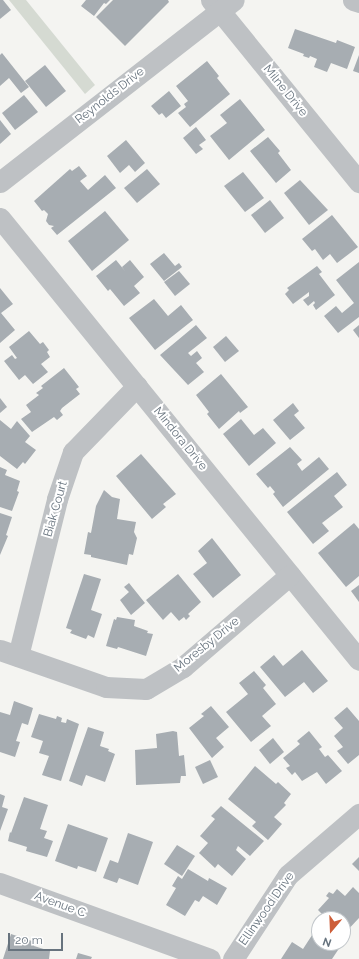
<!DOCTYPE html>
<style>
body{margin:0}
#map{position:relative;width:359px;height:959px;overflow:hidden;background:#f4f4f1;font-family:Raleway,sans-serif}
div>[style]{position:absolute}
.green>*{inset:0;background:#d5dad2}
.building>*{inset:0;background:#a7adb2}
.minor>*{height:21px;margin:-10.5px;padding:0 10.5px;transform-origin:10.5px;border-radius:10.5px;background:#bec1c4}
span{translate:-50% -50%;white-space:nowrap;text-align:center;line-height:1.15;-webkit-text-stroke:4px #fff;paint-order:stroke}
.street-label{font-size:12px;color:#67737e}
.north{position:absolute;left:311px;top:911px;width:40px;height:40px;box-sizing:border-box;background:#fff;border:1px solid #c2c7cb;border-radius:50%;rotate:199deg;font-size:11px;font-weight:700;line-height:16px;text-align:center;color:#67737e}
.north::after{content:'';display:block;margin:auto;width:14px;height:18px;background:#cd5d38;clip-path:polygon(50% 0,100% 100%,50% 72%,0 100%)}
.scale{position:absolute;left:8px;top:933px;width:55px;height:18px;box-sizing:border-box;border:2px solid #67737e;border-top:0;padding-left:5px;font-size:12px;line-height:14px;white-space:nowrap;color:#67737e;-webkit-text-stroke:3px #fff;paint-order:stroke}
</style>
<div id="map">
<div class="green">
<i style="clip-path:polygon(9px 0,26px 0,95px 85px,85px 94px)"></i>
</div>
<div class="building">
<i style="clip-path:polygon(0 0,3px 0,11px 10px,0 19px)"></i>
<i style="clip-path:polygon(86px 0,110px 0,106px 4px,104px 3px,94px 16px,81px 6px)"></i>
<i style="clip-path:polygon(113px 0,168px 0,169px 2px,125px 46px,96px 17px)"></i>
<i style="clip-path:polygon(295px 29px,336px 43px,337px 40px,355px 47px,347px 69px,331px 63px,327px 72px,314px 67px,317px 59px,310px 56px,309px 58px,303px 56px,304px 54px,288px 48px)"></i>
<i style="clip-path:polygon(2px 53px,29px 87px,21px 93px,9px 78px,0 86px,0 55px)"></i>
<i style="clip-path:polygon(359px 55px,359px 73px,353px 71px)"></i>
<i style="clip-path:polygon(207px 61px,219px 76px,217px 78px,230px 94px,190px 127px,178px 113px,186px 107px,184px 104px,188px 101px,176px 86px)"></i>
<i style="clip-path:polygon(45px 65px,66px 91px,46px 107px,25px 81px)"></i>
<i style="clip-path:polygon(169px 91px,181px 106px,166px 118px,162px 113px,159px 115px,151px 106px)"></i>
<i style="clip-path:polygon(24px 95px,38px 112px,15px 130px,2px 113px)"></i>
<i style="clip-path:polygon(240px 99px,265px 130px,229px 160px,210px 136px,227px 123px,220px 115px)"></i>
<i style="clip-path:polygon(0 120px,11px 134px,0 144px)"></i>
<i style="clip-path:polygon(196px 127px,206px 140px,199px 145px,203px 149px,196px 154px,183px 138px)"></i>
<i style="clip-path:polygon(268px 137px,280px 151px,278px 153px,291px 170px,276px 183px,250px 151px)"></i>
<i style="clip-path:polygon(126px 140px,145px 163px,135px 172px,129px 165px,120px 173px,107px 156px)"></i>
<i style="clip-path:polygon(79px 166px,87px 176px,80px 181px,88px 190px,105px 175px,116px 188px,57px 235px,51px 228px,54px 226px,49px 225px,46px 221px,48px 214px,44px 210px,42px 211px,34px 201px,70px 169px,72px 171px)"></i>
<i style="clip-path:polygon(147px 169px,160px 184px,137px 203px,124px 188px)"></i>
<i style="clip-path:polygon(243px 172px,264px 198px,245px 212px,224px 186px)"></i>
<i style="clip-path:polygon(300px 180px,328px 210px,309px 225px,284px 193px)"></i>
<i style="clip-path:polygon(270px 200px,284px 218px,265px 233px,251px 215px)"></i>
<i style="clip-path:polygon(105px 211px,129px 240px,92px 271px,68px 241px)"></i>
<i style="clip-path:polygon(332px 215px,358px 247px,337px 263px,330px 254px,323px 260px,315px 249px,312px 251px,302px 239px)"></i>
<i style="clip-path:polygon(164px 253px,175px 266px,179px 263px,182px 267px,164px 281px,150px 264px)"></i>
<i style="clip-path:polygon(116px 260px,125px 271px,122px 267px,130px 260px,144px 277px,134px 286px,140px 293px,124px 306px,110px 289px,108px 291px,96px 276px)"></i>
<i style="clip-path:polygon(359px 262px,359px 317px,338px 333px,324px 316px,336px 306px,342px 313px,354px 303px,336px 280px)"></i>
<i style="clip-path:polygon(317px 266px,322px 272px,319px 274px,335px 295px,316px 310px,313px 305px,315px 303px,314px 301px,308px 306px,303px 300px,309px 296px,309px 292px,293px 304px,285px 294px,289px 290px,287px 288px)"></i>
<i style="clip-path:polygon(179px 271px,190px 284px,175px 296px,164px 282px)"></i>
<i style="clip-path:polygon(0 288px,13px 304px,1px 313px,15px 330px,0 343px)"></i>
<i style="clip-path:polygon(154px 299px,168px 316px,181px 305px,193px 320px,155px 350px,129px 318px)"></i>
<i style="clip-path:polygon(196px 325px,207px 338px,188px 353px,191px 356px,197px 351px,202px 358px,196px 363px,204px 372px,188px 385px,160px 355px)"></i>
<i style="clip-path:polygon(359px 325px,359px 338px,353px 330px)"></i>
<i style="clip-path:polygon(29px 331px,40px 344px,43px 342px,49px 350px,47px 352px,50px 357px,41px 364px,48px 372px,33px 384px,25px 375px,19px 380px,4px 361px,12px 355px,15px 359px,17px 358px,9px 347px)"></i>
<i style="clip-path:polygon(226px 336px,239px 351px,225px 362px,213px 347px)"></i>
<i style="clip-path:polygon(64px 368px,79px 387px,76px 389px,80px 394px,62px 408px,60px 411px,63px 415px,57px 420px,54px 417px,32px 432px,21px 419px,31px 412px,26px 405px,39px 395px,36px 393px,43px 388px,41px 386px)"></i>
<i style="clip-path:polygon(221px 374px,248px 407px,240px 413px,239px 411px,219px 429px,207px 414px,209px 412px,196px 395px)"></i>
<i style="clip-path:polygon(0 398px,7px 407px,0 413px)"></i>
<i style="clip-path:polygon(293px 403px,299px 411px,294px 415px,305px 428px,290px 440px,273px 420px)"></i>
<i style="clip-path:polygon(241px 419px,254px 435px,263px 428px,276px 443px,249px 466px,223px 434px)"></i>
<i style="clip-path:polygon(0 420px,11px 429px,17px 421px,30px 436px,25px 442px,36px 450px,25px 464px,23px 462px,17px 469px,0 456px)"></i>
<i style="clip-path:polygon(290px 447px,302px 460px,297px 464px,302px 471px,319px 457px,329px 469px,283px 507px,273px 494px,275px 492px,270px 486px,268px 488px,256px 474px)"></i>
<i style="clip-path:polygon(141px 454px,176px 494px,163px 504px,166px 507px,152px 519px,116px 476px)"></i>
<i style="clip-path:polygon(0 467px,7px 470px,5px 475px,20px 481px,17px 491px,19px 492px,12px 511px,0 507px)"></i>
<i style="clip-path:polygon(337px 472px,347px 485px,334px 496px,343px 507px,322px 523px,329px 531px,313px 544px,287px 512px)"></i>
<i style="clip-path:polygon(104px 490px,112px 497px,120px 499px,117px 519px,136px 522px,134px 532px,137px 538px,133px 555px,129px 554px,127px 565px,91px 557px,91px 555px,84px 554px,88px 532px,91px 533px,96px 506px)"></i>
<i style="clip-path:polygon(0 513px,12px 517px,6px 535px,8px 536px,0 555px)"></i>
<i style="clip-path:polygon(354px 523px,359px 529px,359px 576px,346px 587px,318px 553px)"></i>
<i style="clip-path:polygon(212px 538px,241px 575px,213px 598px,193px 574px,207px 563px,198px 551px)"></i>
<i style="clip-path:polygon(84px 574px,101px 579px,91px 610px,102px 614px,94px 638px,88px 635px,86px 639px,70px 633px,72px 630px,66px 628px)"></i>
<i style="clip-path:polygon(178px 574px,201px 602px,188px 614px,190px 616px,186px 620px,184px 617px,179px 621px,171px 612px,163px 620px,146px 600px)"></i>
<i style="clip-path:polygon(129px 583px,145px 603px,131px 615px,120px 600px,129px 592px,124px 587px)"></i>
<i style="clip-path:polygon(359px 585px,359px 602px,351px 591px)"></i>
<i style="clip-path:polygon(117px 617px,135px 620px,134px 626px,148px 631px,147px 633px,153px 634px,146px 656px,118px 647px,117px 649px,106px 646px,114px 619px,116px 620px)"></i>
<i style="clip-path:polygon(302px 650px,328px 681px,313px 693px,304px 682px,285px 697px,260px 667px,274px 655px,283px 666px)"></i>
<i style="clip-path:polygon(254px 671px,266px 685px,263px 688px,276px 704px,262px 716px,271px 726px,251px 742px,226px 712px,248px 694px,239px 683px)"></i>
<i style="clip-path:polygon(14px 701px,33px 708px,28px 725px,22px 723px,16px 741px,20px 742px,15px 757px,0 752px,0 712px,10px 715px)"></i>
<i style="clip-path:polygon(211px 706px,229px 727px,216px 738px,224px 747px,212px 758px,189px 728px,204px 716px,201px 714px)"></i>
<i style="clip-path:polygon(347px 707px,359px 721px,359px 755px,348px 764px,337px 751px,343px 747px,334px 736px,343px 728px,334px 718px)"></i>
<i style="clip-path:polygon(39px 714px,56px 719px,57px 716px,62px 718px,61px 722px,66px 723px,67px 719px,79px 724px,61px 781px,42px 775px,49px 756px,39px 753px,43px 741px,31px 737px)"></i>
<i style="clip-path:polygon(88px 727px,104px 732px,100px 746px,109px 749px,108px 751px,115px 754px,105px 782px,86px 775px,82px 786px,69px 781px)"></i>
<i style="clip-path:polygon(173px 731px,177px 732px,179px 756px,184px 755px,186px 776px,181px 776px,180px 783px,136px 785px,135px 750px,157px 748px,156px 734px)"></i>
<i style="clip-path:polygon(309px 731px,322px 747px,319px 749px,325px 757px,328px 755px,342px 771px,326px 784px,317px 772px,302px 781px,295px 772px,292px 775px,286px 768px,290px 766px,283px 758px,300px 744px,297px 741px)"></i>
<i style="clip-path:polygon(273px 738px,284px 752px,270px 764px,259px 750px)"></i>
<i style="clip-path:polygon(210px 760px,218px 777px,203px 784px,195px 767px)"></i>
<i style="clip-path:polygon(255px 766px,276px 784px,278px 782px,291px 794px,284px 803px,286px 805px,274px 817px,282px 824px,268px 840px,252px 826px,256px 822px,228px 799px)"></i>
<i style="clip-path:polygon(0 794px,5px 796px,2px 807px,8px 809px,0 831px)"></i>
<i style="clip-path:polygon(24px 797px,48px 805px,40px 829px,47px 831px,44px 838px,53px 841px,47px 857px,26px 851px,27px 847px,8px 841px,10px 832px,11px 833px)"></i>
<i style="clip-path:polygon(221px 806px,264px 841px,250px 856px,238px 846px,236px 850px,246px 859px,232px 876px,218px 864px,215px 868px,199px 853px,208px 843px,200px 836px,215px 819px,211px 816px)"></i>
<i style="clip-path:polygon(68px 824px,108px 838px,96px 872px,78px 866px,77px 869px,55px 861px)"></i>
<i style="clip-path:polygon(128px 833px,153px 842px,138px 885px,119px 878px,117px 883px,103px 878px,110px 860px,118px 863px)"></i>
<i style="clip-path:polygon(177px 845px,195px 856px,182px 876px,164px 864px)"></i>
<i style="clip-path:polygon(359px 857px,359px 871px,352px 864px)"></i>
<i style="clip-path:polygon(188px 869px,208px 881px,209px 878px,227px 888px,217px 905px,203px 896px,199px 902px,195px 900px,185px 916px,166px 905px,176px 888px,172px 886px,178px 876px,182px 879px)"></i>
<i style="clip-path:polygon(353px 887px,359px 893px,359px 918px,343px 935px,343px 919px,327px 919px,318px 910px,329px 898px,326px 896px,329px 892px,333px 894px,337px 889px,345px 896px)"></i>
<i style="clip-path:polygon(316px 929px,319px 931px,319px 943px,342px 944px,332px 959px,281px 959px,292px 942px,303px 949px)"></i>
<i style="clip-path:polygon(11px 934px,35px 942px,34px 946px,50px 951px,49px 959px,3px 959px)"></i>
<i style="clip-path:polygon(78px 953px,92px 957px,91px 959px,76px 959px)"></i>
</div>
<div class="minor">
<i style="left:211px;top:0;width:235px;rotate:50.9deg"></i>
<i style="left:353px;top:0;width:6px;rotate:18deg"></i>
<i style="left:0;top:182px;width:296px;rotate:-37.9deg"></i>
<i style="left:0;top:218px;width:569px;rotate:50.92deg"></i>
<i style="left:0;top:650px;width:112px;rotate:19.2deg"></i>
<i style="left:106px;top:687px;width:40px;rotate:2.9deg"></i>
<i style="left:146px;top:689px;width:43px;rotate:-30.7deg"></i>
<i style="left:183px;top:667px;width:141px;rotate:-40.7deg"></i>
<i style="left:18px;top:656px;width:162px;rotate:-76deg"></i>
<i style="left:57px;top:499px;width:50px;rotate:-71.2deg"></i>
<i style="left:73px;top:452px;width:92px;rotate:-45.9deg"></i>
<i style="left:0;top:883px;width:223px;rotate:19.9deg"></i>
<i style="left:233px;top:959px;width:100px;rotate:-56.8deg"></i>
<i style="left:288px;top:875px;width:94px;rotate:-40.7deg"></i>
</div>
<div class="street-label">
<span style="left:285px;top:91px;rotate:51deg">Milne Drive</span>
<span style="left:110px;top:96px;rotate:-38deg">Reynolds Drive</span>
<span style="left:180px;top:439px;rotate:51deg">Mindora Drive</span>
<span style="left:56px;top:509px;rotate:-74deg">Biak Court</span>
<span style="left:207px;top:645px;rotate:-39deg">Moresby Drive</span>
<span style="left:60px;top:905px;rotate:20deg">Avenue C</span>
<span style="left:267px;top:909px;rotate:-55deg">Ellinwood Drive</span>
</div>
<div class="north">N</div>
<div class="scale">20 m</div>
</div>
